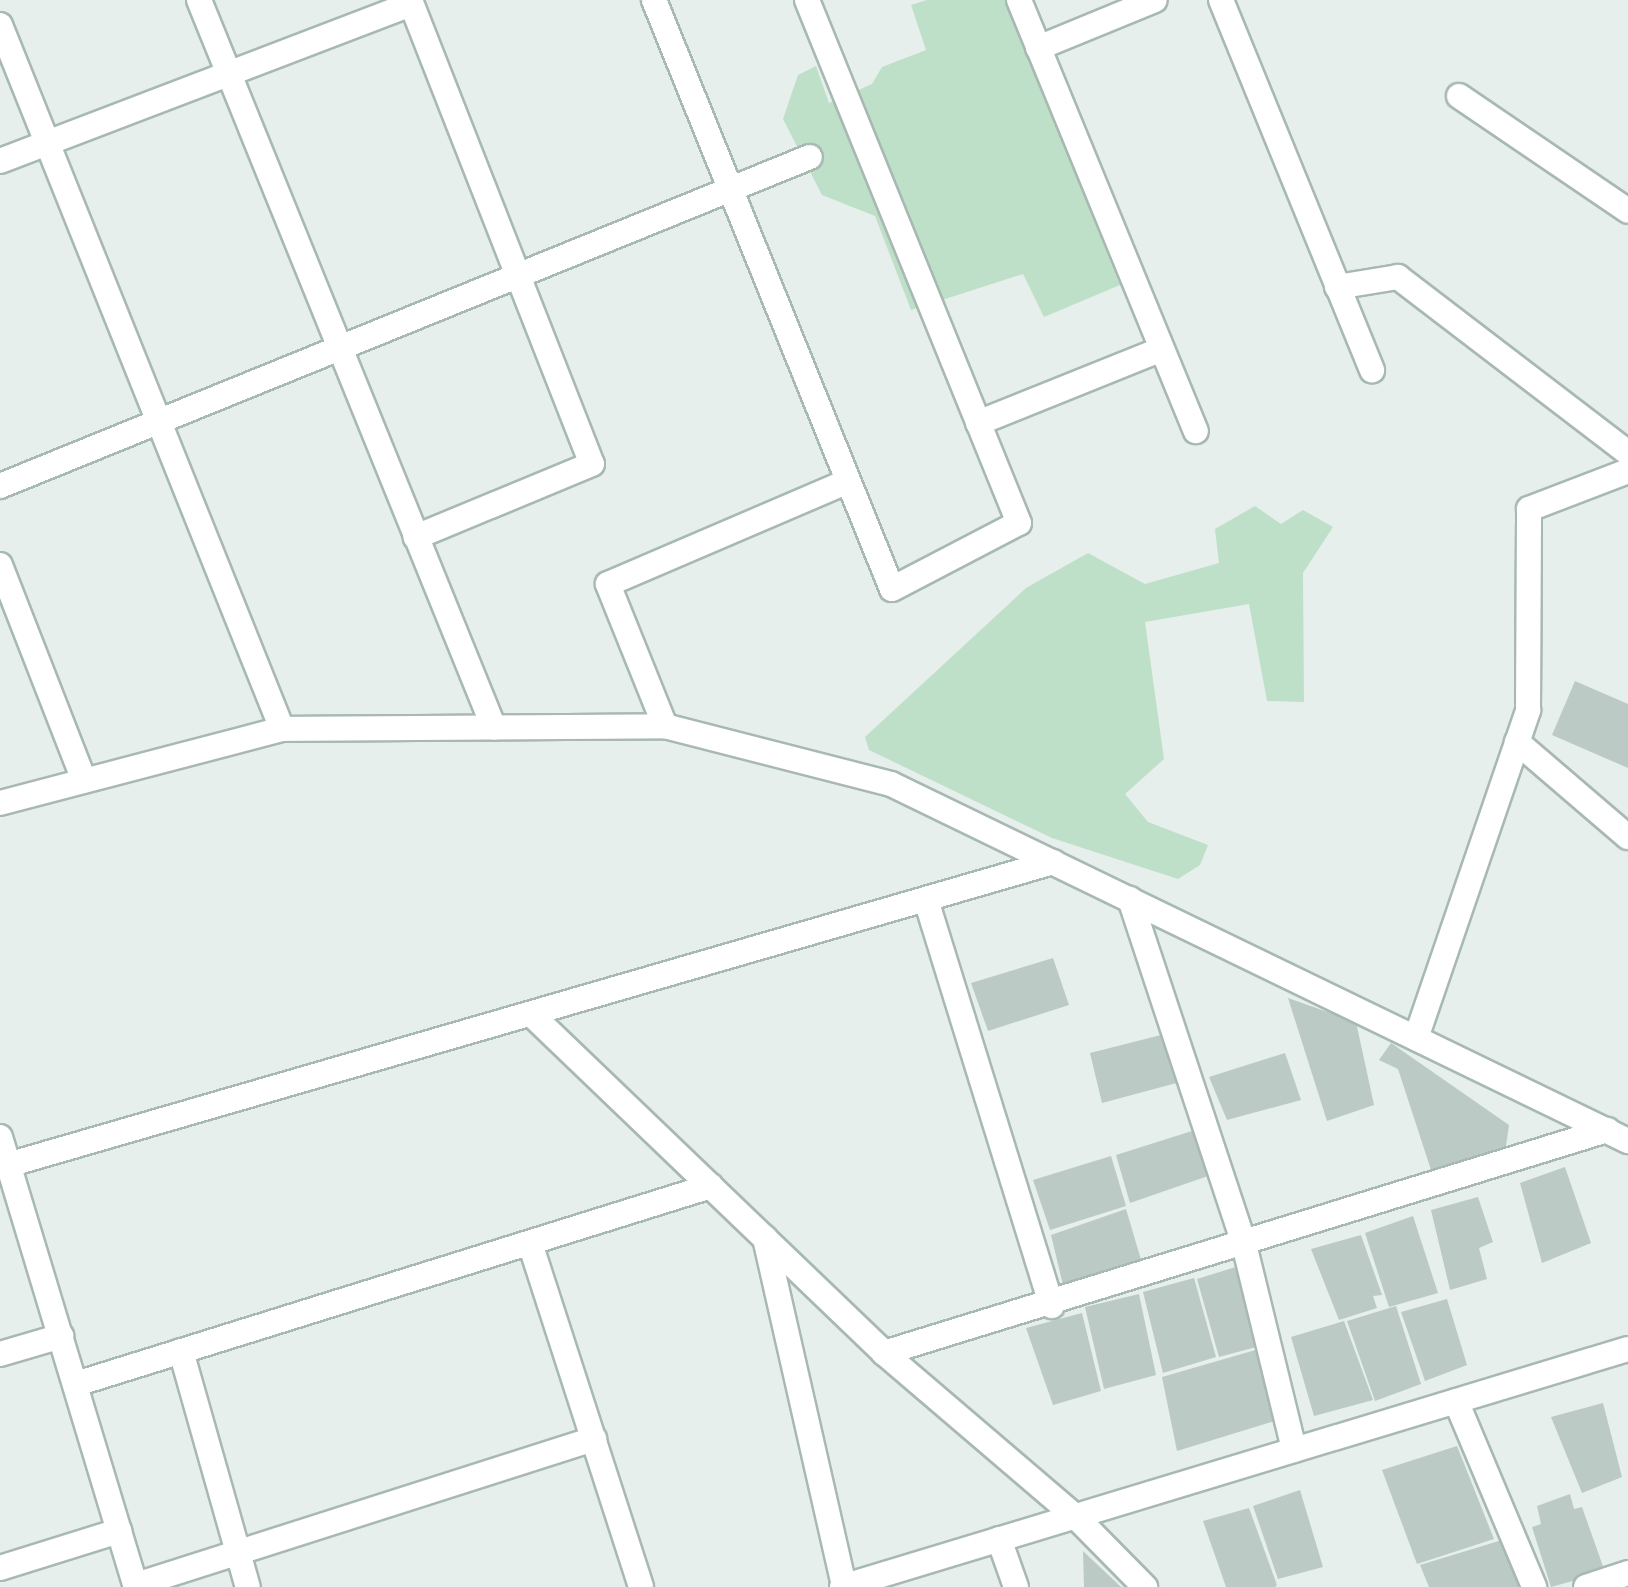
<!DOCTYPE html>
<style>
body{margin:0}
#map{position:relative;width:1628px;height:1587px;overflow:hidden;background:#e6efeb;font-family:Manrope,sans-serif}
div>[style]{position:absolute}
.green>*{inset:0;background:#bfe0c8}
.building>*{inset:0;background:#bbcac4}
.roads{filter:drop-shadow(2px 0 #a8b8b2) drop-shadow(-2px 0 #a8b8b2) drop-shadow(0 2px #a8b8b2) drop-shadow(0 -2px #a8b8b2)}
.minor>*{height:24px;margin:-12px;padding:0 12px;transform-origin:12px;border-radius:12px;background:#fff}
span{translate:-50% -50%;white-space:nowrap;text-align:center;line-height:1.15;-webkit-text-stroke:6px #f7fbf9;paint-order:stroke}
</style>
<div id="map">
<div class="green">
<i style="clip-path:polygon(927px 0,1006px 0,1120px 285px,1044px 317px,1023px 274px,911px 310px,875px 216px,822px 195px,783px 119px,798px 75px,816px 66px,829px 103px,872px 84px,882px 67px,926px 50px,911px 5px)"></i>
<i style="clip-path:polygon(1255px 506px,1281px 524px,1303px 510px,1333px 527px,1303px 573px,1304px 702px,1267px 701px,1249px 604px,1145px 622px,1164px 759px,1125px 794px,1148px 822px,1208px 845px,1200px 865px,1178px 879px,1052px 838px,869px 750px,865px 737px,1026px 588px,1088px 553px,1145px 584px,1219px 563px,1215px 529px)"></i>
</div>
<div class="building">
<i style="clip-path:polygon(1575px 681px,1628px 704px,1628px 768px,1552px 735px)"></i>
<i style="clip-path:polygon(1053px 958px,1069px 1005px,988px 1031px,971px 983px)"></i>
<i style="clip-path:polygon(1288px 998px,1356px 1022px,1374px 1105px,1327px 1121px)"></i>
<i style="clip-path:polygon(1169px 1033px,1184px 1081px,1102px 1103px,1090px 1053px)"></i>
<i style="clip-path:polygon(1391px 1043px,1509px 1125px,1506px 1146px,1431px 1170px,1398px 1069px,1379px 1060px)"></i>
<i style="clip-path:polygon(1285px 1053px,1301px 1100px,1227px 1120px,1209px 1077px)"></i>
<i style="clip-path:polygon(1192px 1131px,1208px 1176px,1130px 1203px,1116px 1155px)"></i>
<i style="clip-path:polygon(1111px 1156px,1126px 1206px,1050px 1230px,1033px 1180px)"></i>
<i style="clip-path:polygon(1565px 1167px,1591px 1243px,1542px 1263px,1520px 1183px)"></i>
<i style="clip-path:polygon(1478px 1197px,1493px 1242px,1479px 1248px,1487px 1279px,1450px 1290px,1431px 1210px)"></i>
<i style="clip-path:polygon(1126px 1209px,1142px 1263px,1063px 1285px,1051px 1235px)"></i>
<i style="clip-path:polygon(1413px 1216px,1438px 1293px,1389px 1307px,1365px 1233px)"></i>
<i style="clip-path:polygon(1361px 1235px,1382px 1295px,1373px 1296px,1377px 1308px,1339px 1320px,1311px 1249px)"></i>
<i style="clip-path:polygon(1255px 1261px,1279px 1341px,1219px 1357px,1197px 1279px)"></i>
<i style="clip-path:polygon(1194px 1278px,1216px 1357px,1163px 1373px,1143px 1292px)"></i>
<i style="clip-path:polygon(1139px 1294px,1156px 1375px,1104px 1389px,1085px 1307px)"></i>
<i style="clip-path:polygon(1447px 1299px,1467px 1365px,1425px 1381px,1401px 1312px)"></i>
<i style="clip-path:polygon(1396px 1306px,1421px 1384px,1375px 1401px,1347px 1321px)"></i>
<i style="clip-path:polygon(1082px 1313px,1101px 1391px,1053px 1405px,1026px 1328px)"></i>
<i style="clip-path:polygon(1344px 1321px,1373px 1400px,1314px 1416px,1291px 1337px)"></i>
<i style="clip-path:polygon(1259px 1349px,1278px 1420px,1177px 1451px,1162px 1377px)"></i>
<i style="clip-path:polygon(1603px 1403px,1622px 1477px,1582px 1493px,1551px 1417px)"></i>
<i style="clip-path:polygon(1457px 1446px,1494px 1539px,1417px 1564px,1382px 1470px)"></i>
<i style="clip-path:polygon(1300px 1490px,1323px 1567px,1278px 1579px,1253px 1506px)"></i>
<i style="clip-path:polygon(1570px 1494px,1574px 1509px,1582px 1507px,1605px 1572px,1551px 1587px,1532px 1527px,1541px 1524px,1537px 1506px)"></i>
<i style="clip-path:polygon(1249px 1508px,1277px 1585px,1275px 1587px,1226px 1587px,1203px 1521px)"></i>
<i style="clip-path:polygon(1502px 1540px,1520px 1587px,1429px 1587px,1420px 1565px)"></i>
<i style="clip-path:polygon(1083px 1551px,1121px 1587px,1084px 1587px)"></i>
</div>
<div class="roads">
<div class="minor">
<i style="left:199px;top:0;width:785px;rotate:67.94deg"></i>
<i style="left:410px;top:0;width:498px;rotate:68.6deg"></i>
<i style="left:592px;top:464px;width:191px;rotate:157.5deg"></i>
<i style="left:654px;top:0;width:635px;rotate:68deg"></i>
<i style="left:892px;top:589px;width:143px;rotate:-27.5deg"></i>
<i style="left:1019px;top:523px;width:564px;rotate:-112.07deg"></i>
<i style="left:1019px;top:0;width:466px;rotate:67.7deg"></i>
<i style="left:1221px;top:0;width:400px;rotate:67.8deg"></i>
<i style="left:0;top:25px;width:758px;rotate:68.17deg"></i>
<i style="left:1038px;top:48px;width:126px;rotate:-22.3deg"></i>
<i style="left:1459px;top:96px;width:204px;rotate:34.2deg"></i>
<i style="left:0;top:161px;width:440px;rotate:-20.9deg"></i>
<i style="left:1337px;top:287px;width:62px;rotate:-9.3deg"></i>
<i style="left:1398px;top:277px;width:290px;rotate:37.4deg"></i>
<i style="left:978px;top:423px;width:198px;rotate:-21.9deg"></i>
<i style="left:0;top:486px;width:874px;rotate:-22.11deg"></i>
<i style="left:0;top:565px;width:231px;rotate:68.7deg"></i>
<i style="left:665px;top:726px;width:153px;rotate:-111.9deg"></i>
<i style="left:608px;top:584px;width:261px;rotate:-23.2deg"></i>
<i style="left:1517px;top:742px;width:146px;rotate:40.6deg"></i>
<i style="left:0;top:803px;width:292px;rotate:-14.7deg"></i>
<i style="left:282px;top:729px;width:383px;rotate:-0.4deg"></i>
<i style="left:665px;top:726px;width:233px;rotate:14.4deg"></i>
<i style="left:891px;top:784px;width:819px;rotate:25.85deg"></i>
<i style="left:1130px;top:899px;width:359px;rotate:71.7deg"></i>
<i style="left:1243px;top:1240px;width:216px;rotate:76.3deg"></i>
<i style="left:927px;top:903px;width:422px;rotate:72.8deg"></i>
<i style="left:534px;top:1017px;width:485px;rotate:43.8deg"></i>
<i style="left:884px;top:1353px;width:251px;rotate:40.5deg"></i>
<i style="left:1075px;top:1516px;width:100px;rotate:45.4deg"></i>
<i style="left:1416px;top:1038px;width:347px;rotate:-71.1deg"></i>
<i style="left:1528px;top:710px;width:201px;rotate:-89.7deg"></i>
<i style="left:1529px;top:509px;width:106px;rotate:-21deg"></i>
<i style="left:0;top:1137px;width:470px;rotate:73.2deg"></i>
<i style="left:0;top:1159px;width:12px;rotate:24deg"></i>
<i style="left:11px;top:1164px;width:1085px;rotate:-16.16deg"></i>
<i style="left:765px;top:1238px;width:357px;rotate:77.2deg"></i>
<i style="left:530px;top:1243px;width:361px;rotate:72.1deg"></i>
<i style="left:181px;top:1351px;width:245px;rotate:74.2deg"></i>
<i style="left:884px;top:1353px;width:757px;rotate:-17.14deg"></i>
<i style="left:0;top:1354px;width:64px;rotate:-16.4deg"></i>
<i style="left:76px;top:1384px;width:665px;rotate:-17.32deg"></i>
<i style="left:1456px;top:1401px;width:202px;rotate:67.2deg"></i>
<i style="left:999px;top:1539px;width:51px;rotate:70.5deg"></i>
<i style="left:0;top:1568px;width:125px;rotate:-17.3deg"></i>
<i style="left:136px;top:1585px;width:481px;rotate:-17.7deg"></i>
<i style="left:842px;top:1587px;width:821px;rotate:-16.85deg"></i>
<i style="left:1586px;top:1587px;width:44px;rotate:-18.4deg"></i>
</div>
</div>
</div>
